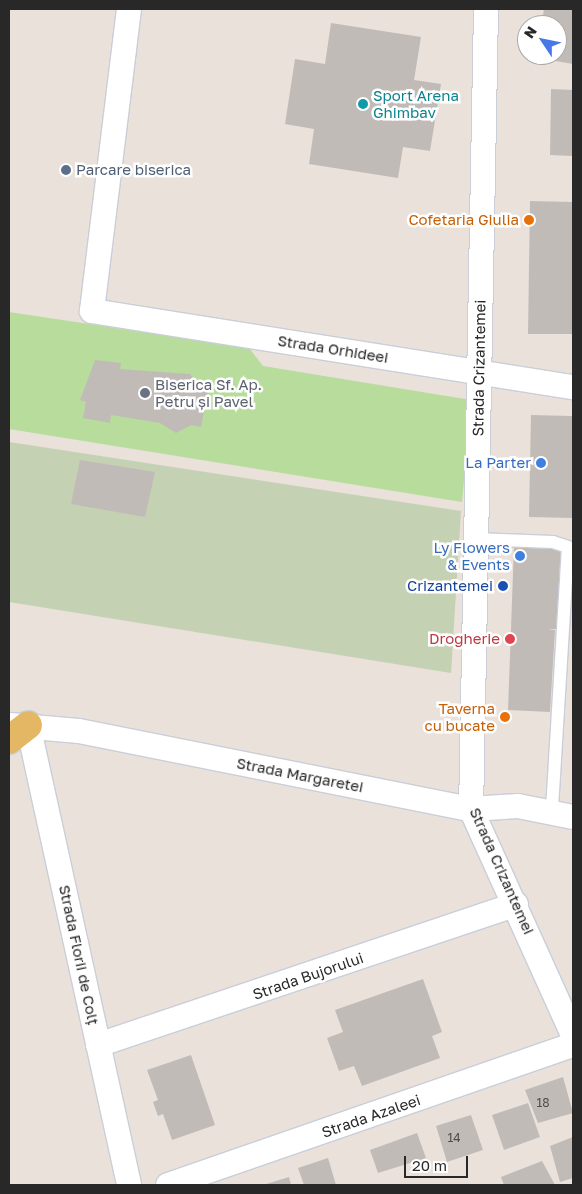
<!DOCTYPE html>
<meta charset="utf-8">
<style>
body{margin:0}
#map{position:relative;width:582px;height:1194px;overflow:hidden;background:#e9e1da;font-family:"Golos Text",sans-serif}
div>[style]{position:absolute}
.green>*{inset:0;background:#b8dc9b}
.cemetery>*{inset:0;background:#c5d1b3}
.building>*{inset:0;background:#c1bbb7}
.roads{filter:drop-shadow(1px 0 #c9ced9) drop-shadow(-1px 0 #c9ced9) drop-shadow(0 1px #c9ced9) drop-shadow(0 -1px #c9ced9)}
.service>*{height:12px;margin:-6px;padding:0 6px;transform-origin:6px;border-radius:6px;background:#fff}
.minor>*{height:24px;margin:-12px;padding:0 12px;transform-origin:12px;border-radius:12px;background:#fff}
.primary>*{height:28px;margin:-14px;padding:0 14px;transform-origin:14px;border-radius:14px;background:#e4b765}
.dots>*{width:14px;height:14px;translate:-50% -50%;box-sizing:border-box;border:2px solid #fff;border-radius:50%}
span{translate:-50% -50%;white-space:nowrap;text-align:center;line-height:1.15;-webkit-text-stroke:5px #fff;paint-order:stroke}
.number-label{font-size:12px;color:#4e4d4c}
.number-label span{-webkit-text-stroke-width:0}
.culture-label{font-size:15px;color:#0d838f}
.left{translate:0 -50%;text-align:left}
.service-label{font-size:15px;color:#4e5e75}
.food-label{font-size:15px;color:#c56008}
.right{translate:-100% -50%;text-align:right}
.street-label{font-size:15px;color:#282828}
.worship-label{font-size:15px;color:#5b616d}
.shop-label{font-size:15px;color:#366cbe}
.transit-label{font-size:15px;color:#164399}
.health-label{font-size:15px;color:#be3a42}
.frame{position:absolute;inset:0;border:10px solid #282828;pointer-events:none}
.north{position:absolute;left:517px;top:15px;width:50px;height:50px;box-sizing:border-box;background:#fff;border:1px solid #a9a9a9;border-radius:50%;rotate:304deg;font-size:14px;font-weight:700;line-height:20px;text-align:center;color:#282828}
.north::after{content:'';display:block;margin:auto;width:18px;height:22px;background:#4778ea;clip-path:polygon(50% 0,100% 100%,50% 72%,0 100%)}
.scale{position:absolute;left:404px;top:1156px;width:64px;height:22px;box-sizing:border-box;border:2px solid #282828;border-top:0;padding-left:6px;font-size:15px;line-height:18px;white-space:nowrap;color:#282828;-webkit-text-stroke:4px #fff;paint-order:stroke}
</style>
<div id="map">
<div class="green">
<i style="clip-path:polygon(9px 312px,249px 348px,263px 366px,471px 400px,462px 502px,9px 429px)"></i>
</div>
<div class="cemetery">
<i style="clip-path:polygon(9px 442px,461px 511px,451px 673px,9px 602px)"></i>
</div>
<div class="building">
<i style="clip-path:polygon(544px 9px,573px 9px,573px 64px,544px 59px,545px 55px,557px 55px,557px 25px,542px 22px)"></i>
<i style="clip-path:polygon(331px 23px,421px 37px,414px 80px,441px 84px,430px 151px,403px 147px,398px 178px,309px 164px,314px 129px,285px 124px,295px 59px,325px 64px)"></i>
<i style="clip-path:polygon(551px 89px,573px 90px,573px 156px,550px 155px)"></i>
<i style="clip-path:polygon(530px 201px,573px 202px,573px 334px,528px 334px)"></i>
<i style="clip-path:polygon(95px 360px,121px 363px,120px 369px,190px 374px,198px 383px,209px 386px,201px 427px,191px 425px,176px 433px,160px 423px,111px 415px,110px 423px,83px 418px,86px 402px,80px 400px)"></i>
<i style="clip-path:polygon(531px 415px,573px 416px,573px 518px,529px 517px)"></i>
<i style="clip-path:polygon(80px 460px,155px 472px,145px 517px,71px 504px)"></i>
<i style="clip-path:polygon(514px 546px,561px 548px,557px 629px,548px 629px,555px 630px,550px 712px,508px 710px)"></i>
<i style="clip-path:polygon(423px 979px,442px 1032px,432px 1036px,440px 1058px,362px 1086px,354px 1066px,339px 1071px,327px 1038px,343px 1032px,335px 1010px)"></i>
<i style="clip-path:polygon(191px 1055px,215px 1125px,172px 1140px,163px 1114px,158px 1116px,153px 1102px,158px 1100px,147px 1070px)"></i>
<i style="clip-path:polygon(563px 1077px,573px 1113px,538px 1123px,525px 1090px)"></i>
<i style="clip-path:polygon(528px 1103px,540px 1137px,504px 1150px,492px 1115px)"></i>
<i style="clip-path:polygon(471px 1115px,483px 1150px,447px 1162px,436px 1126px)"></i>
<i style="clip-path:polygon(417px 1133px,426px 1158px,378px 1173px,370px 1150px)"></i>
<i style="clip-path:polygon(573px 1137px,573px 1178px,560px 1182px,550px 1146px)"></i>
<i style="clip-path:polygon(328px 1158px,336px 1185px,304px 1185px,298px 1168px)"></i>
<i style="clip-path:polygon(542px 1161px,555px 1185px,504px 1185px,501px 1177px)"></i>
<i style="clip-path:polygon(289px 1177px,291px 1185px,263px 1185px)"></i>
</div>
<div class="roads">
<div class="service">
<i style="left:476px;top:539px;width:77px;rotate:2.2deg"></i>
<i style="left:553px;top:542px;width:16px;rotate:18deg"></i>
<i style="left:568px;top:547px;width:265px;rotate:93.5deg"></i>
</div>
<div class="minor">
<i style="left:129px;top:9px;width:304px;rotate:97deg"></i>
<i style="left:92px;top:311px;width:487px;rotate:9deg"></i>
<i style="left:486px;top:9px;width:800px;rotate:91.07deg"></i>
<i style="left:471px;top:809px;width:248px;rotate:65.7deg"></i>
<i style="left:10px;top:725px;width:69px;rotate:5deg"></i>
<i style="left:79px;top:731px;width:400px;rotate:11.3deg"></i>
<i style="left:471px;top:809px;width:47px;rotate:-3.7deg"></i>
<i style="left:518px;top:806px;width:56px;rotate:11.3deg"></i>
<i style="left:28px;top:725px;width:471px;rotate:77.6deg"></i>
<i style="left:98px;top:1045px;width:441px;rotate:-18.6deg"></i>
<i style="left:168px;top:1185px;width:429px;rotate:-19.1deg"></i>
</div>
<div class="primary">
<i style="left:9px;top:740px;width:24px;rotate:-38deg"></i>
</div>
</div>
<div class="dots">
<i style="left:363px;top:104px;background:#0f9aa8"></i>
<i style="left:66px;top:170px;background:#5c6f8a"></i>
<i style="left:529px;top:220px;background:#e8710a"></i>
<i style="left:145px;top:393px;background:#6b7280"></i>
<i style="left:541px;top:463px;background:#3f7fe0"></i>
<i style="left:520px;top:556px;background:#3f7fe0"></i>
<i style="left:503px;top:586px;background:#1a4fb4"></i>
<i style="left:510px;top:639px;background:#e0444e"></i>
<i style="left:505px;top:717px;background:#e8710a"></i>
</div>
<div class="number-label">
<span style="left:543px;top:1103px">18</span>
<span style="left:454px;top:1138px">14</span>
</div>
<div class="culture-label">
<span class="left" style="left:373px;top:104px">Sport Arena<br>Ghimbav</span>
</div>
<div class="service-label">
<span class="left" style="left:76px;top:170px">Parcare biserica</span>
</div>
<div class="food-label">
<span class="right" style="left:519px;top:220px">Cofetaria Giulia</span>
<span class="right" style="left:495px;top:717px">Taverna<br>cu bucate</span>
</div>
<div class="street-label">
<span style="left:333px;top:349px;rotate:9deg">Strada Orhideei</span>
<span style="left:479px;top:368px;rotate:-89deg">Strada Crizantemei</span>
<span style="left:300px;top:775px;rotate:11deg">Strada Margaretei</span>
<span style="left:502px;top:871px;rotate:66deg">Strada Crizantemei</span>
<span style="left:79px;top:955px;rotate:78deg">Strada Florii de Colț</span>
<span style="left:308px;top:976px;rotate:-19deg">Strada Bujorului</span>
<span style="left:371px;top:1116px;rotate:-19deg">Strada Azaleei</span>
</div>
<div class="worship-label">
<span class="left" style="left:155px;top:393px">Biserica Sf. Ap.<br>Petru și Pavel</span>
</div>
<div class="shop-label">
<span class="right" style="left:531px;top:463px">La Parter</span>
<span class="right" style="left:510px;top:556px">Ly Flowers<br>&amp; Events</span>
</div>
<div class="transit-label">
<span class="right" style="left:493px;top:586px">Crizantemei</span>
</div>
<div class="health-label">
<span class="right" style="left:500px;top:639px">Drogherie</span>
</div>
<div class="frame"></div>
<div class="north">N</div>
<div class="scale">20 m</div>
</div>
